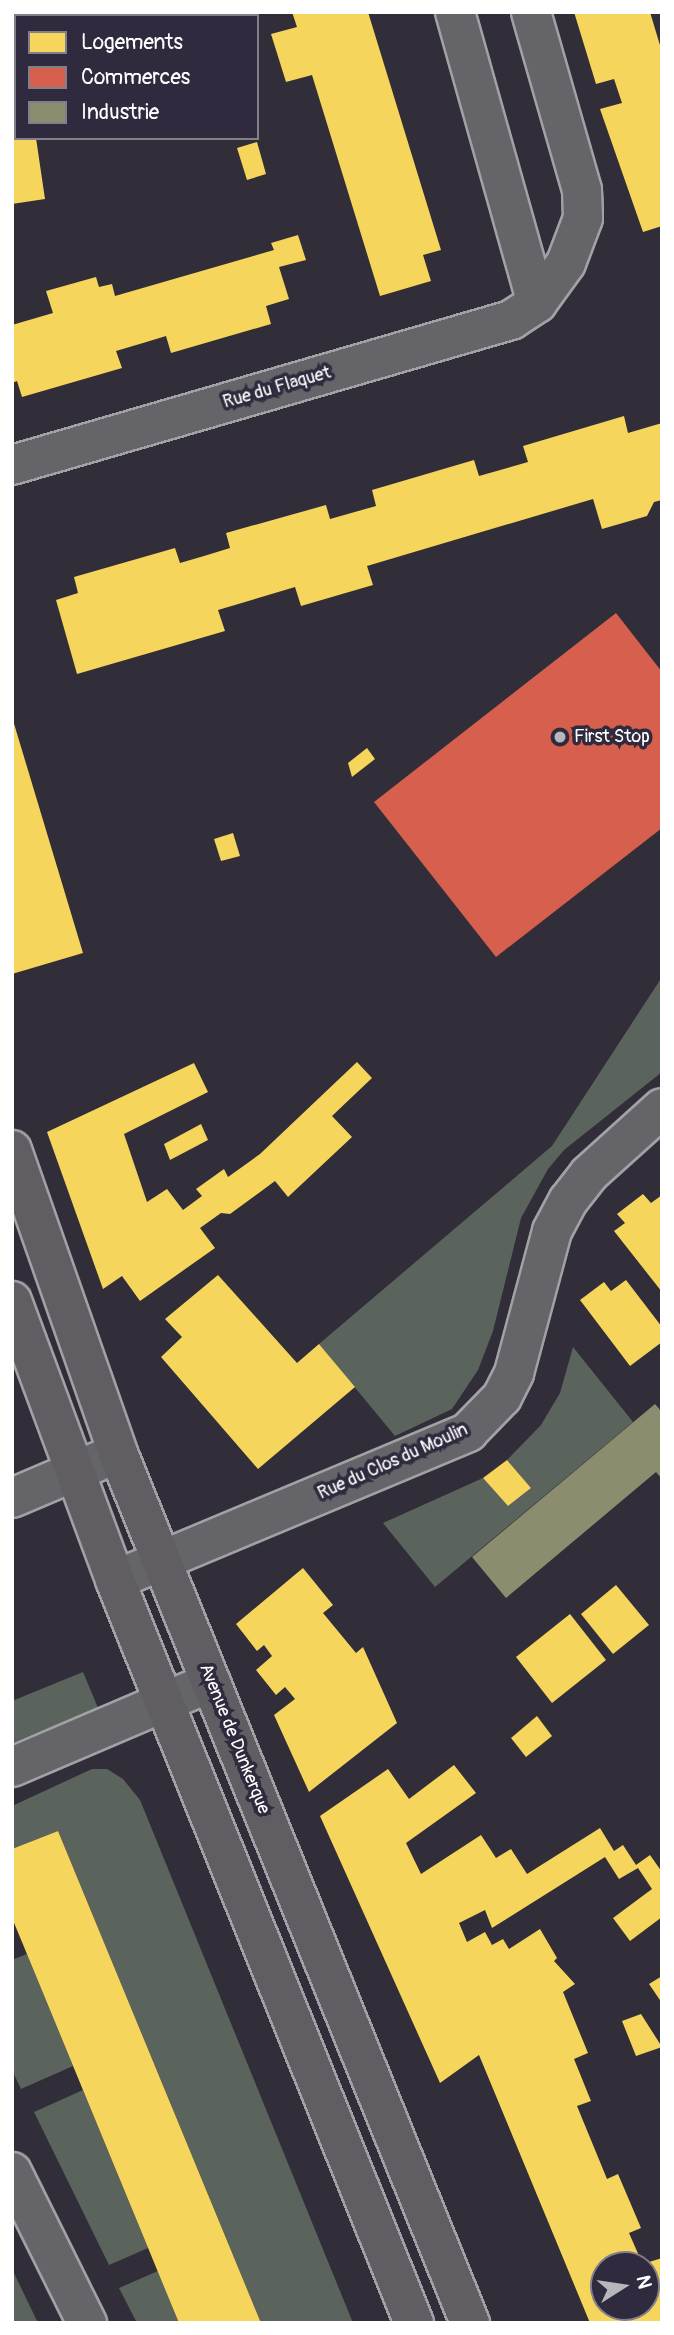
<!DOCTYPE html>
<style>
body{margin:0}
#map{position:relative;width:674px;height:2335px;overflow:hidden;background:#312e39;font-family:Pangolin,sans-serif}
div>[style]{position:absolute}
.green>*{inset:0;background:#5b645c}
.homes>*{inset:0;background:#f6d55c}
.shops>*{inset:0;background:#d6604d}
.industry>*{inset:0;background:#8c8c6e}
.roads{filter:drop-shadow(2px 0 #a2a1a6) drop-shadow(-2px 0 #a2a1a6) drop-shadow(0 2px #a2a1a6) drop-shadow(0 -2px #a2a1a6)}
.street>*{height:38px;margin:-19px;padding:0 19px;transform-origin:19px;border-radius:19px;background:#656469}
.primary>*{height:38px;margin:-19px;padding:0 19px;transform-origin:19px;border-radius:19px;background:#615e63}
.dots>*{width:19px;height:19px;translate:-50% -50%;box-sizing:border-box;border:4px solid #2f2a3d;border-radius:50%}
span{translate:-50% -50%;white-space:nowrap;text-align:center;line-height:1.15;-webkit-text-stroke:7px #2f2a3d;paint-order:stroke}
.street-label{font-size:18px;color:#fff}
.poi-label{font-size:18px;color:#fff}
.left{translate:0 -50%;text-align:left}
.frame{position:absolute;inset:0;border:14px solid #fff;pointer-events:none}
.legend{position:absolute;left:14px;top:14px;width:245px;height:126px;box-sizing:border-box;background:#2f2a3d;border:2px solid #827f8b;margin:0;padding:9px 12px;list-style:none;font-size:21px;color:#fff}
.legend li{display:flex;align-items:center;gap:14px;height:35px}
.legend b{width:35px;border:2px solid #827f8b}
.north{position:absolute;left:590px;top:2251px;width:70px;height:70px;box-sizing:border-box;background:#2f2a3d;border:2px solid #827f8b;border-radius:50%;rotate:78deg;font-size:19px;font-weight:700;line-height:28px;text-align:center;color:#fff}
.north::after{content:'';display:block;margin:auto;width:24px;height:32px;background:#b7b6ba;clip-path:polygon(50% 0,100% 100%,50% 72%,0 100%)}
</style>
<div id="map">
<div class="green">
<i style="clip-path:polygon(662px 977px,662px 1072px,564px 1150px,548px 1169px,521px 1218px,493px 1331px,478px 1370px,452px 1409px,395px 1436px,319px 1344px,552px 1146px)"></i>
<i style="clip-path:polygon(573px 1347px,633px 1422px,435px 1587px,383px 1523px,483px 1478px,508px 1506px,531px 1488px,507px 1460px,541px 1425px,560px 1393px)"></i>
<i style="clip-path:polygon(83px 1672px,98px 1708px,12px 1743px,12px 1701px)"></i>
<i style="clip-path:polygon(92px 1769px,107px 1769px,123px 1779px,140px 1800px,353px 2323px,261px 2323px,58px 1831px,12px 1849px,12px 1806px)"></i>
<i style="clip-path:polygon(27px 1954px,73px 2066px,21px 2089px,12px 2070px,12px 1960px)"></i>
<i style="clip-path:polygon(83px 2090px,148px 2248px,109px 2265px,34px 2112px)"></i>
<i style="clip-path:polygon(12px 2269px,38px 2323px,12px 2323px)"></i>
<i style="clip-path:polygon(158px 2271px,179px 2323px,137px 2323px,119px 2288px)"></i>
</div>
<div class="homes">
<i style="clip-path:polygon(292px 12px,368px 12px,441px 250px,423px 255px,431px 281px,380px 296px,312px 75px,286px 82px,271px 34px,297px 27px)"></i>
<i style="clip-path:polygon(574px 12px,650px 12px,662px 52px,662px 226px,643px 232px,600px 109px,622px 103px,614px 79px,596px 84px)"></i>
<i style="clip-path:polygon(12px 109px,16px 109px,16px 138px,36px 138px,45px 199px,12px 204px)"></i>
<i style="clip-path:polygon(257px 142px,266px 174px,247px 180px,237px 148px)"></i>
<i style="clip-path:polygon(298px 235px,306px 260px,279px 267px,289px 299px,266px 306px,271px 324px,171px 353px,166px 336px,143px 343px,116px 351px,122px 368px,22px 397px,17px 381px,12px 383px,12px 325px,53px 313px,46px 291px,96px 277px,99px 287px,112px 284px,115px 296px,274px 250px,271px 243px)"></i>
<i style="clip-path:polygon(624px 416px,628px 433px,662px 423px,662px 500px,654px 502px,647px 516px,602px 529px,593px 499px,367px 566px,373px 585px,301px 606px,295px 587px,218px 610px,225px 631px,77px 674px,56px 600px,78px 593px,74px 577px,175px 548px,180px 563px,204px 556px,230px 548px,226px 533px,326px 505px,330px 519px,376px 506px,372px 490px,474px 460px,479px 476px,528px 462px,523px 446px)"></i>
<i style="clip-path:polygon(12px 717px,83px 953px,12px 974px)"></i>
<i style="clip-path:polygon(367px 748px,375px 759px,352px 777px,348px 763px)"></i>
<i style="clip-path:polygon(233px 833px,240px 856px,221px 861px,214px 839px)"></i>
<i style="clip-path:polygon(357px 1062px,372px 1078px,332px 1116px,352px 1137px,288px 1197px,275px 1181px,230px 1214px,221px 1213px,200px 1228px,215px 1248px,140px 1301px,122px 1276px,103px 1289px,47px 1132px,194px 1063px,208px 1092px,124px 1134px,147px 1202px,167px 1189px,183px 1210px,202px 1196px,196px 1189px,224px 1169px,228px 1177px,260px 1154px)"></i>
<i style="clip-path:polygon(201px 1124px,208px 1140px,170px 1160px,164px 1144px)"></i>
<i style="clip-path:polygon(643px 1194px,651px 1203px,662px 1195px,662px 1292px,614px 1231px,625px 1223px,617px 1214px)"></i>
<i style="clip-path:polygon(218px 1275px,297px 1363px,319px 1344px,355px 1387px,258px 1469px,161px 1357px,182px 1337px,165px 1319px)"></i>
<i style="clip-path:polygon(626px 1280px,662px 1327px,662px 1342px,630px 1366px,580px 1300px,604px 1282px,611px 1291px)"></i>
<i style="clip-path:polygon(507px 1460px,531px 1488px,508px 1506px,483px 1478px)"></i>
<i style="clip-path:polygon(303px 1568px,333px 1605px,323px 1613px,356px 1653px,363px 1647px,397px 1723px,309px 1792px,274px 1715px,295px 1699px,285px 1687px,276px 1695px,256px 1670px,272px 1656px,264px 1645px,257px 1651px,236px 1624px)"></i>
<i style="clip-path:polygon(616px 1585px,649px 1625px,613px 1654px,581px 1614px)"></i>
<i style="clip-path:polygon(570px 1614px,606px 1660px,552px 1703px,516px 1657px)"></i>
<i style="clip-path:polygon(537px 1716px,552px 1736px,526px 1757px,511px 1738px)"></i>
<i style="clip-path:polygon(454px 1765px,476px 1793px,406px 1843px,421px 1874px,481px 1835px,496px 1858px,511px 1849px,527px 1874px,600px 1828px,614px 1851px,623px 1845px,636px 1865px,650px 1855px,662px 1872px,662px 1917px,630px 1941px,613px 1918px,652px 1889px,638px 1868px,619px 1879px,605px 1857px,492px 1928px,485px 1910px,459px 1923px,467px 1942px,485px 1932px,492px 1945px,503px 1939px,509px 1949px,540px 1929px,557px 1958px,554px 1961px,575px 1984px,563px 1992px,588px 2053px,574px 2059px,591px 2101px,577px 2106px,607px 2179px,618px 2174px,641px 2228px,629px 2233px,643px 2265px,604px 2265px,604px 2307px,646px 2307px,646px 2263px,662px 2258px,662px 2323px,590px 2323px,479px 2055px,440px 2083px,320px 1816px,388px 1769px,409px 1799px)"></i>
<i style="clip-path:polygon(58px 1831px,261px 2323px,179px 2323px,22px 1942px,12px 1918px,12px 1849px)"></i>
<i style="clip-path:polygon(662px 1976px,662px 2003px,649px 1984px)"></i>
<i style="clip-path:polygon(641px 2014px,662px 2047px,636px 2056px,622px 2021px)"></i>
</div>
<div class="shops">
<i style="clip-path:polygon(616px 613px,662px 672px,662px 828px,496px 957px,374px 802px)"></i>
</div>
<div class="industry">
<i style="clip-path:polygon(655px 1404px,662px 1412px,662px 1479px,656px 1472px,506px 1598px,472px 1557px)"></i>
</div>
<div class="roads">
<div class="street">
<i style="left:455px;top:12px;width:302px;rotate:74.3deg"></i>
<i style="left:12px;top:465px;width:520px;rotate:-16.2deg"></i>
<i style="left:511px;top:320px;width:31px;rotate:-33deg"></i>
<i style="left:537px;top:303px;width:49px;rotate:-54.1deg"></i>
<i style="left:566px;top:263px;width:48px;rotate:-69.3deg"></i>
<i style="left:583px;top:218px;width:28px;rotate:-92deg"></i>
<i style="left:582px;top:190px;width:185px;rotate:-106deg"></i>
<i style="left:12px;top:1498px;width:115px;rotate:-23deg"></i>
<i style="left:115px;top:1580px;width:383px;rotate:-22.7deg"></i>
<i style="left:468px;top:1432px;width:49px;rotate:-45.8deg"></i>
<i style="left:502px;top:1397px;width:27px;rotate:-63deg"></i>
<i style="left:514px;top:1373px;width:147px;rotate:-75deg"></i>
<i style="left:552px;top:1231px;width:34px;rotate:-62deg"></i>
<i style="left:568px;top:1201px;width:34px;rotate:-52deg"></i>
<i style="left:589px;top:1174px;width:98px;rotate:-42.1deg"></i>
<i style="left:12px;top:1767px;width:216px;rotate:-23.1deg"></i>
<i style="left:12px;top:2172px;width:169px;rotate:63.6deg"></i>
</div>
<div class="primary">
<i style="left:12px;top:1150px;width:321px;rotate:70.7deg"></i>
<i style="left:118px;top:1453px;width:939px;rotate:67.97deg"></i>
<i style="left:12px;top:1301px;width:297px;rotate:69.7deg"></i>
<i style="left:115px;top:1580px;width:801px;rotate:68.08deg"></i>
</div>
</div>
<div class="dots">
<i style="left:560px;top:737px;background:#b7b6ba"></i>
</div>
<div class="street-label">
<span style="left:277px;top:388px;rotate:-16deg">Rue du Flaquet</span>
<span style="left:393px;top:1462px;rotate:-24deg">Rue du Clos du Moulin</span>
<span style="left:234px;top:1739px;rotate:68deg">Avenue de Dunkerque</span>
</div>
<div class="poi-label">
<span class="left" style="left:574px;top:737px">First Stop</span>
</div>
<div class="frame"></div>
<ul class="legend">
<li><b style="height:19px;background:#f6d55c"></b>Logements</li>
<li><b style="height:19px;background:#d6604d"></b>Commerces</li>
<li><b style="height:19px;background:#8c8c6e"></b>Industrie</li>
</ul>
<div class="north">N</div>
</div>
